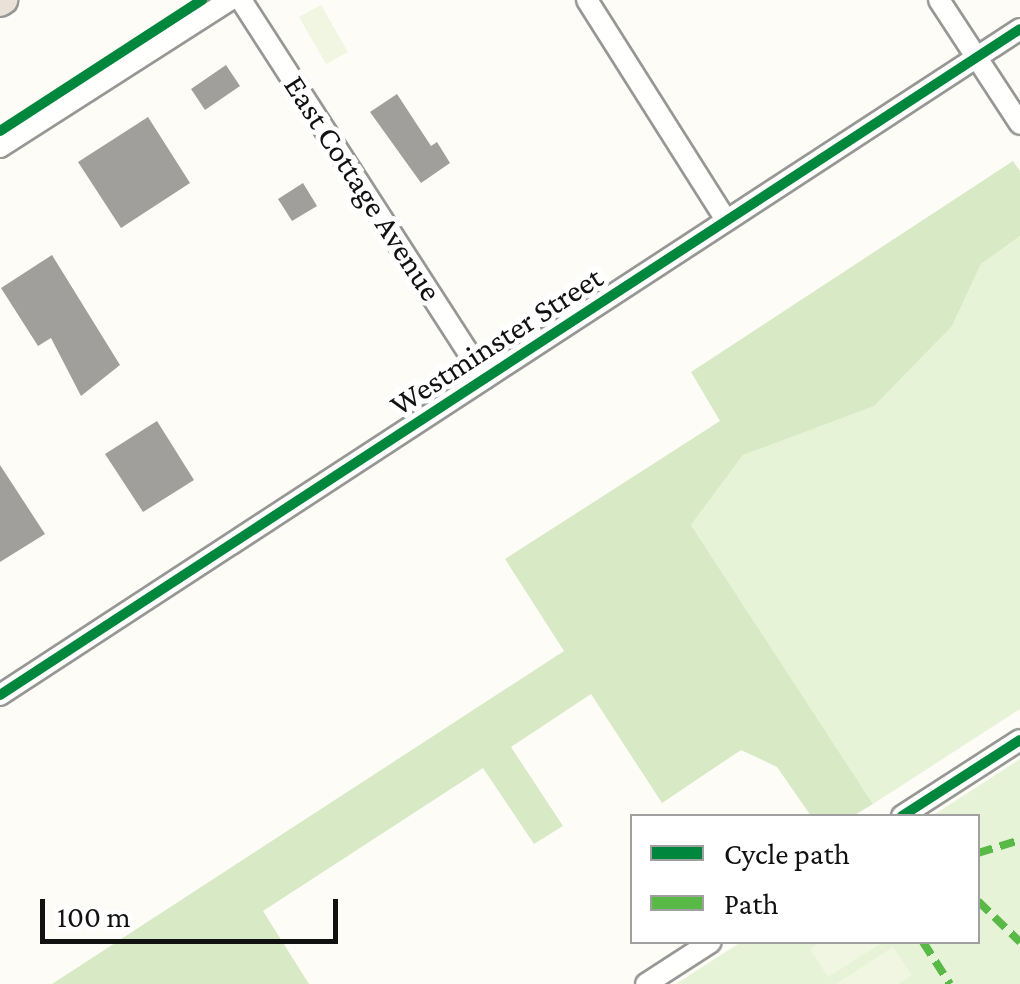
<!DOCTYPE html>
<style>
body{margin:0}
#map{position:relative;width:1020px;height:984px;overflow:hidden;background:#fdfcf7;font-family:"Crimson Pro",serif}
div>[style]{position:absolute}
.green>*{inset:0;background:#e7f3d7}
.forest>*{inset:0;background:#d8eac5}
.pitch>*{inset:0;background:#f0f6e1}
.building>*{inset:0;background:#a19f9c}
.roads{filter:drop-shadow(2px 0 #979795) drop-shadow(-2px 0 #979795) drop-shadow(0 2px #979795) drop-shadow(0 -2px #979795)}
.minor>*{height:20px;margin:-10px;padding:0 10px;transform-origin:10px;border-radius:10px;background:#fffffe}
.highway>*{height:28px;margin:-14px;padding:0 14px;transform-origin:14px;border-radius:14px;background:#eae1d8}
.quiet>*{height:8px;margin-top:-4px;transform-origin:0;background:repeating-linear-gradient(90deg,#58b947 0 15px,transparent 0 23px)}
.cycleway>*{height:10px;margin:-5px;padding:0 5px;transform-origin:5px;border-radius:5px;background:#00873e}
span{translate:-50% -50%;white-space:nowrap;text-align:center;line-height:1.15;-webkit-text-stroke:10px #fff;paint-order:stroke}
.street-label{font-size:32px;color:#111}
.legend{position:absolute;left:630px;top:814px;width:350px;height:130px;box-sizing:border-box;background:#fff;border:2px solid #a0a0a0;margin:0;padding:12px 18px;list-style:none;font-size:30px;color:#111}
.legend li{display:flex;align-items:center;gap:20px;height:50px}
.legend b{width:50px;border:2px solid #a0a0a0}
.scale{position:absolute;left:40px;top:899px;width:298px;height:45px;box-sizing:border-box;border:5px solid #111;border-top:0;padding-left:12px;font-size:30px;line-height:35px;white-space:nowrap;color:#111;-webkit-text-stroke:8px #fff;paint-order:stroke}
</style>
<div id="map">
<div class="green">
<i style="clip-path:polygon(1020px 236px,1020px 709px,873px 804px,691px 525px,743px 455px,799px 431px,952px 326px,981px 264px)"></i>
<i style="clip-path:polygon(1020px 759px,1020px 984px,676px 984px,741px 942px,978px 942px,978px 816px,932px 816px)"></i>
</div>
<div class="forest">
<i style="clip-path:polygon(1013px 161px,1020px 171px,1020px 236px,981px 264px,952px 326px,874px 406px,743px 455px,691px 525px,873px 804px,853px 816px,811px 816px,777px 767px,741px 750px,662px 803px,591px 694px,511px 747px,563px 826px,534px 844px,483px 768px,263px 911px,309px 984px,52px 984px,564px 651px,505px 559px,720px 421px,691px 372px)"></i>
</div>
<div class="pitch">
<i style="clip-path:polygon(321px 5px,348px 52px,326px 64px,299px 17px)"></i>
<i style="clip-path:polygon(821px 942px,883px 942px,828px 977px,810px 949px)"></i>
<i style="clip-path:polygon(893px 947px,912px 975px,898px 984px,836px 984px)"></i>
</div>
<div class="building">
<i style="clip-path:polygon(226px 65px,240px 86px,205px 110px,191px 89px)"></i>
<i style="clip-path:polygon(397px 94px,431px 146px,437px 142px,450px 163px,421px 183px,370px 112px)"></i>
<i style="clip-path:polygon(148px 117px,190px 183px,121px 228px,78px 162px)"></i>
<i style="clip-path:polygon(303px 183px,317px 206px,292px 221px,278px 199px)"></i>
<i style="clip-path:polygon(52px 255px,120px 365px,81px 396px,51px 338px,38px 346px,1px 288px)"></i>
<i style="clip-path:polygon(157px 421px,194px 480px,143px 512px,105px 454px)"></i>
<i style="clip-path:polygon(0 465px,45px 534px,0 562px)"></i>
</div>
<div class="roads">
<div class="minor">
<i style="left:241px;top:0;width:450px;rotate:57.2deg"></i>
<i style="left:587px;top:0;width:260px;rotate:57.7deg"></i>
<i style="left:939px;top:0;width:148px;rotate:56.8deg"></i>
<i style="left:0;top:147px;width:273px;rotate:-32.6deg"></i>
<i style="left:0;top:695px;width:1218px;rotate:-33.14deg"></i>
<i style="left:902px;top:816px;width:140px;rotate:-32.8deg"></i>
<i style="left:646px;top:984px;width:77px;rotate:-32.9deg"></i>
</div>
<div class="highway">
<i style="left:0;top:2px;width:4px;rotate:-34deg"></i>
</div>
</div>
<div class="quiet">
<i style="left:978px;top:853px;width:44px;rotate:-17.2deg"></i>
<i style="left:978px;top:901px;width:59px;rotate:44.3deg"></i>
<i style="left:923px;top:942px;width:50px;rotate:57.3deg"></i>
</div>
<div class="cycleway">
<i style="left:0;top:131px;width:241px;rotate:-33deg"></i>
<i style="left:0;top:695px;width:1218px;rotate:-33.14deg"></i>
<i style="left:902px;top:816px;width:140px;rotate:-32.8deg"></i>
</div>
<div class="street-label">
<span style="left:363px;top:188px;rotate:57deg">East Cottage Avenue</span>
<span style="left:496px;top:341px;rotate:-33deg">Westminster Street</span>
</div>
<ul class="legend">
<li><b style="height:12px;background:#00873e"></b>Cycle path</li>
<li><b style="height:12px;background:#58b947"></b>Path</li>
</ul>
<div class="scale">100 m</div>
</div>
